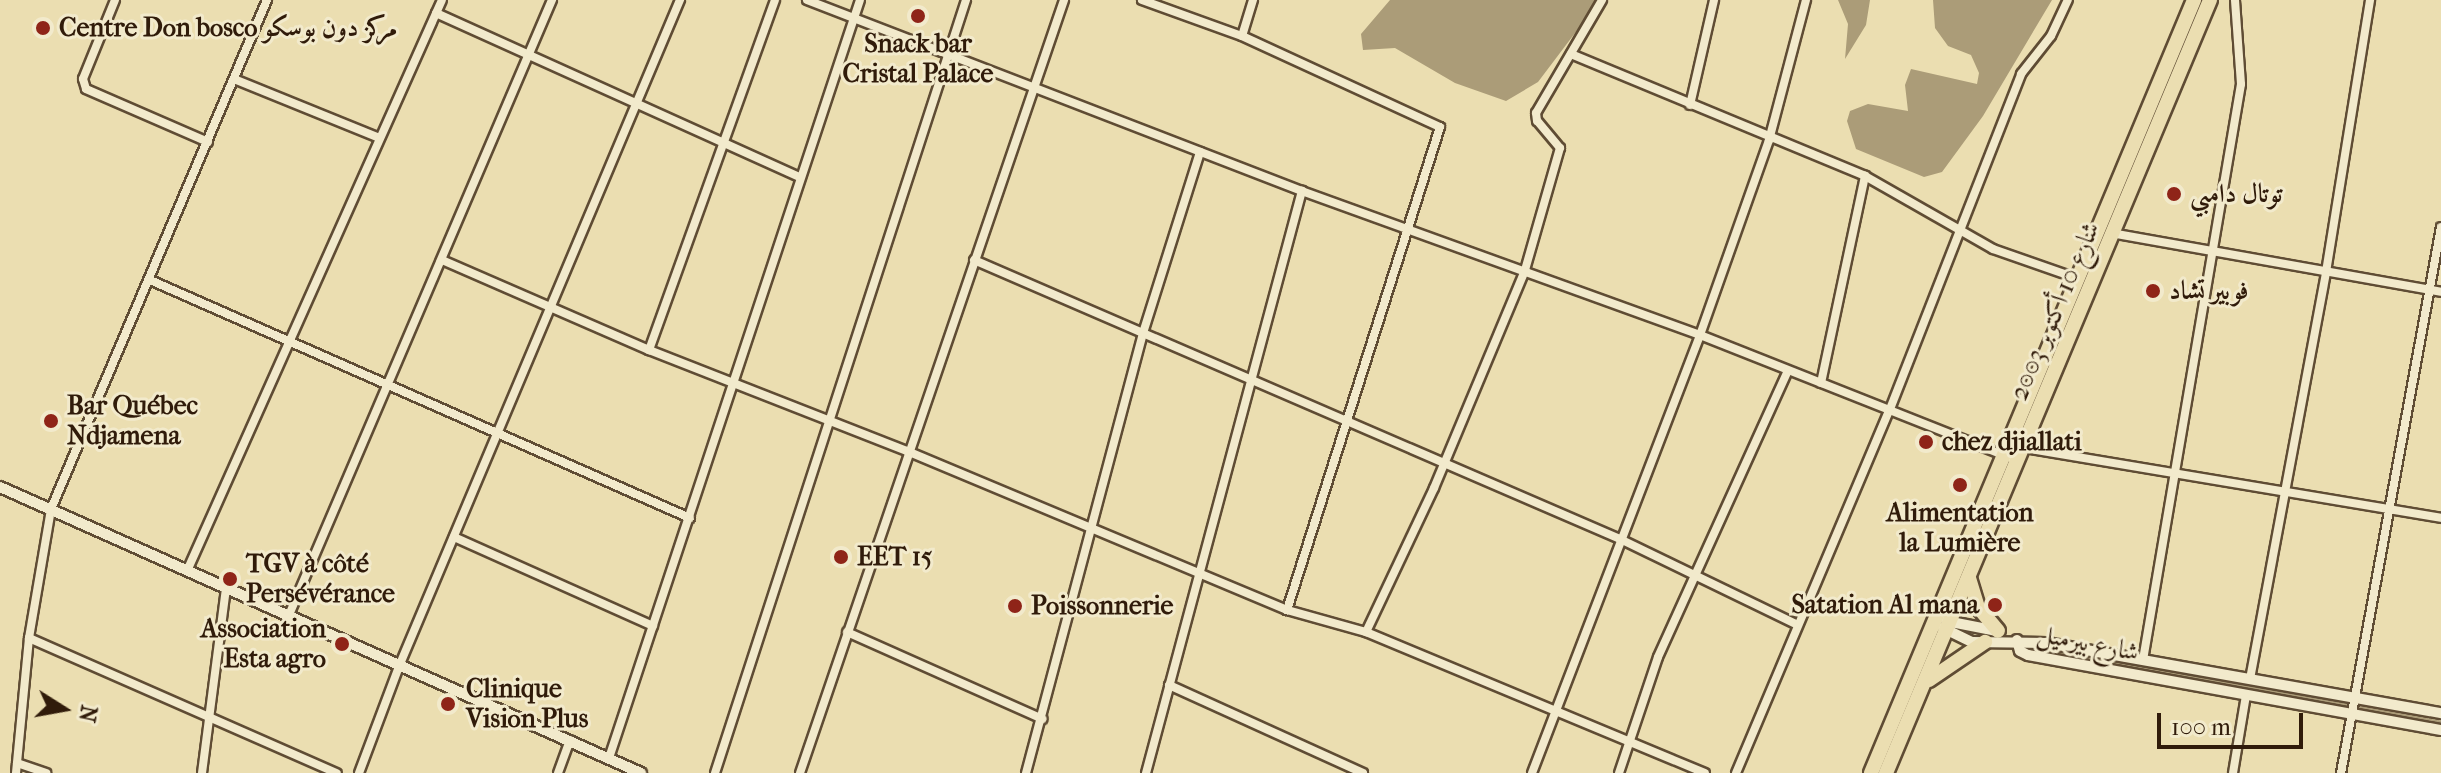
<!DOCTYPE html>
<meta charset="utf-8">
<style>
body{margin:0}
#map{position:relative;width:2441px;height:773px;overflow:hidden;background:#ebdeb1;font-family:"IM FELL French Canon",Amiri,serif}
div>[style]{position:absolute}
.water>*{inset:0;background:#ab9c78}
.stream>*{height:3px;margin:-1.5px;padding:0 1.5px;transform-origin:1.5px;border-radius:1.5px;background:#ab9c78}
.roads{filter:drop-shadow(2px 0 #5f4c34) drop-shadow(-2px 0 #5f4c34) drop-shadow(0 2px #5f4c34) drop-shadow(0 -2px #5f4c34)}
.minor>*{height:8px;margin:-4px;padding:0 4px;transform-origin:4px;border-radius:4px;background:#f2eacc}
.tertiary>*{height:10px;margin:-5px;padding:0 5px;transform-origin:5px;border-radius:5px;background:#f2eacc}
.trunk>*{height:14px;margin:-7px;padding:0 7px;transform-origin:7px;border-radius:7px;background:#ebdeb1}
.dots>*{width:22px;height:22px;translate:-50% -50%;box-sizing:border-box;border:4px solid #f2eacc;border-radius:50%}
span{translate:-50% -50%;white-space:nowrap;text-align:center;line-height:1.15;-webkit-text-stroke:6px #f2eacc;paint-order:stroke}
.poi-label{font-size:26px;color:#301b0a;font-weight:700}
.left{translate:0 -50%;text-align:left}
.right{translate:-100% -50%;text-align:right}
.street-label{font-size:26px;color:#301b0a}
.north{position:absolute;left:24px;top:669px;width:80px;height:80px;-webkit-text-stroke:6px #f2eacc;paint-order:stroke;rotate:101deg;font-size:22px;font-weight:700;line-height:32px;text-align:center;color:#301b0a}
.north::after{content:'';display:block;margin:auto;width:28px;height:36px;background:#301b0a;clip-path:polygon(50% 0,100% 100%,50% 72%,0 100%)}
.scale{position:absolute;left:2157px;top:713px;width:146px;height:36px;box-sizing:border-box;border:4px solid #301b0a;border-top:0;padding-left:10px;font-size:24px;line-height:28px;white-space:nowrap;color:#301b0a;-webkit-text-stroke:6px #f2eacc;paint-order:stroke}
</style>
<div id="map">
<div class="water">
<i style="clip-path:polygon(1390px 0,1600px 0,1538px 82px,1506px 101px,1455px 83px,1395px 48px,1363px 50px,1361px 34px)"></i>
<i style="clip-path:polygon(1838px 0,1870px 0,1866px 25px,1845px 59px,1848px 24px)"></i>
<i style="clip-path:polygon(1933px 0,2052px 0,1983px 116px,1942px 172px,1924px 177px,1856px 149px,1847px 121px,1850px 111px,1868px 104px,1908px 111px,1905px 85px,1911px 69px,1977px 84px,1979px 73px,1971px 55px,1948px 46px,1935px 28px)"></i>
</div>
<div class="stream">
<i style="left:2031px;top:648px;width:417px;rotate:10.2deg"></i>
</div>
<div class="roads">
<div class="minor">
<i style="left:115px;top:0;width:85px;rotate:112.1deg"></i>
<i style="left:83px;top:79px;width:10px;rotate:73deg"></i>
<i style="left:86px;top:89px;width:133px;rotate:23.5deg"></i>
<i style="left:807px;top:0;width:531px;rotate:21.1deg"></i>
<i style="left:1302px;top:191px;width:423px;rotate:19.9deg"></i>
<i style="left:1700px;top:335px;width:342px;rotate:21.6deg"></i>
<i style="left:1142px;top:0;width:106px;rotate:19.8deg"></i>
<i style="left:1242px;top:36px;width:38px;rotate:-73deg"></i>
<i style="left:436px;top:13px;width:399px;rotate:24.3deg"></i>
<i style="left:1242px;top:36px;width:218px;rotate:24.7deg"></i>
<i style="left:1440px;top:127px;width:507px;rotate:107.58deg"></i>
<i style="left:1571px;top:54px;width:318px;rotate:22.5deg"></i>
<i style="left:1865px;top:176px;width:147px;rotate:29.7deg"></i>
<i style="left:1993px;top:249px;width:91px;rotate:19.2deg"></i>
<i style="left:234px;top:79px;width:157px;rotate:22.1deg"></i>
<i style="left:1690px;top:105px;width:108px;rotate:-77.1deg"></i>
<i style="left:2111px;top:233px;width:335px;rotate:10.1deg"></i>
<i style="left:442px;top:260px;width:226px;rotate:23.5deg"></i>
<i style="left:649px;top:350px;width:277px;rotate:21.4deg"></i>
<i style="left:907px;top:451px;width:412px;rotate:22.7deg"></i>
<i style="left:1287px;top:610px;width:82px;rotate:15.6deg"></i>
<i style="left:1366px;top:632px;width:367px;rotate:22.6deg"></i>
<i style="left:974px;top:260px;width:704px;rotate:23.36deg"></i>
<i style="left:1620px;top:539px;width:195px;rotate:25.8deg"></i>
<i style="left:150px;top:280px;width:590px;rotate:23.79deg"></i>
<i style="left:649px;top:350px;width:372px;rotate:-70.2deg"></i>
<i style="left:1821px;top:383px;width:212px;rotate:-78deg"></i>
<i style="left:2024px;top:448px;width:423px;rotate:9.5deg"></i>
<i style="left:454px;top:537px;width:218px;rotate:24.1deg"></i>
<i style="left:187px;top:571px;width:625px;rotate:-65.94deg"></i>
<i style="left:289px;top:615px;width:669px;rotate:-66.85deg"></i>
<i style="left:847px;top:632px;width:214px;rotate:24deg"></i>
<i style="left:1366px;top:632px;width:159px;rotate:-64.7deg"></i>
<i style="left:1434px;top:488px;width:236px;rotate:-67.3deg"></i>
<i style="left:1525px;top:270px;width:127px;rotate:-74deg"></i>
<i style="left:1560px;top:148px;width:35px;rotate:-130deg"></i>
<i style="left:1537px;top:121px;width:8px;rotate:-97deg"></i>
<i style="left:1536px;top:113px;width:131px;rotate:-59.7deg"></i>
<i style="left:29px;top:638px;width:336px;rotate:23.7deg"></i>
<i style="left:2143px;top:660px;width:584px;rotate:-80.34deg"></i>
<i style="left:2241px;top:84px;width:84px;rotate:-94.1deg"></i>
<i style="left:2250px;top:679px;width:414px;rotate:-79.4deg"></i>
<i style="left:2326px;top:272px;width:276px;rotate:-80.8deg"></i>
<i style="left:1169px;top:685px;width:213px;rotate:24.4deg"></i>
<i style="left:609px;top:758px;width:798px;rotate:-71.68deg"></i>
<i style="left:17px;top:763px;width:31px;rotate:19deg"></i>
<i style="left:16px;top:773px;width:136px;rotate:-84.5deg"></i>
<i style="left:29px;top:638px;width:131px;rotate:-80.3deg"></i>
<i style="left:51px;top:509px;width:553px;rotate:-67.01deg"></i>
<i style="left:202px;top:773px;width:187px;rotate:-82.6deg"></i>
<i style="left:359px;top:773px;width:116px;rotate:-69.4deg"></i>
<i style="left:400px;top:664px;width:721px;rotate:-67.14deg"></i>
<i style="left:558px;top:773px;width:35px;rotate:-70deg"></i>
<i style="left:715px;top:773px;width:813px;rotate:-72.01deg"></i>
<i style="left:800px;top:773px;width:817px;rotate:-71.14deg"></i>
<i style="left:1026px;top:773px;width:455px;rotate:-75.1deg"></i>
<i style="left:1143px;top:333px;width:190px;rotate:-72.5deg"></i>
<i style="left:1146px;top:773px;width:603px;rotate:-75deg"></i>
<i style="left:1532px;top:773px;width:469px;rotate:-69deg"></i>
<i style="left:1700px;top:335px;width:207px;rotate:-70.5deg"></i>
<i style="left:1769px;top:140px;width:145px;rotate:-75.2deg"></i>
<i style="left:1619px;top:773px;width:122px;rotate:-71.4deg"></i>
<i style="left:1658px;top:657px;width:314px;rotate:-65.6deg"></i>
<i style="left:1736px;top:773px;width:395px;rotate:-67.1deg"></i>
<i style="left:1890px;top:409px;width:360px;rotate:-68.6deg"></i>
<i style="left:2021px;top:74px;width:48px;rotate:-51.7deg"></i>
<i style="left:2051px;top:36px;width:40px;rotate:-65deg"></i>
<i style="left:2233px;top:773px;width:79px;rotate:-80.5deg"></i>
<i style="left:2341px;top:773px;width:555px;rotate:-79.62deg"></i>
</div>
<div class="tertiary">
<i style="left:0;top:487px;width:702px;rotate:24.05deg"></i>
<i style="left:1946px;top:621px;width:52px;rotate:11.1deg"></i>
<i style="left:1943px;top:628px;width:32px;rotate:26deg"></i>
<i style="left:1972px;top:642px;width:75px;rotate:0.8deg"></i>
<i style="left:2047px;top:643px;width:400px;rotate:10.1deg"></i>
<i style="left:2017px;top:640px;width:11px;rotate:75deg"></i>
<i style="left:2020px;top:651px;width:9px;rotate:27deg"></i>
<i style="left:2028px;top:655px;width:420px;rotate:10.3deg"></i>
</div>
<div class="trunk">
<i style="left:1969px;top:578px;width:30px;rotate:73deg"></i>
<i style="left:1978px;top:607px;width:31px;rotate:50deg"></i>
<i style="left:1929px;top:680px;width:68px;rotate:-34.2deg"></i>
<i style="left:1871px;top:773px;width:838px;rotate:-67.32deg"></i>
<i style="left:1886px;top:773px;width:838px;rotate:-67.26deg"></i>
</div>
</div>
<div class="dots">
<i style="left:918px;top:16px;background:#8f2418"></i>
<i style="left:43px;top:28px;background:#8f2418"></i>
<i style="left:2174px;top:194px;background:#8f2418"></i>
<i style="left:2153px;top:291px;background:#8f2418"></i>
<i style="left:51px;top:421px;background:#8f2418"></i>
<i style="left:1926px;top:442px;background:#8f2418"></i>
<i style="left:1960px;top:485px;background:#8f2418"></i>
<i style="left:841px;top:557px;background:#8f2418"></i>
<i style="left:230px;top:579px;background:#8f2418"></i>
<i style="left:1995px;top:605px;background:#8f2418"></i>
<i style="left:1015px;top:606px;background:#8f2418"></i>
<i style="left:342px;top:644px;background:#8f2418"></i>
<i style="left:448px;top:704px;background:#8f2418"></i>
</div>
<div class="poi-label">
<span class="left" style="left:59px;top:28px">Centre Don bosco مركز دون بوسكو</span>
<span style="left:918px;top:59px">Snack bar<br>Cristal Palace</span>
<span class="left" style="left:2190px;top:194px">توتال دامبي</span>
<span class="left" style="left:2169px;top:291px">فوبير تشاد</span>
<span class="left" style="left:67px;top:421px">Bar Québec<br>Ndjamena</span>
<span class="left" style="left:1942px;top:442px">chez djiallati</span>
<span style="left:1960px;top:528px">Alimentation<br>la Lumière</span>
<span class="left" style="left:857px;top:557px">EET 15</span>
<span class="left" style="left:246px;top:579px">TGV à côté<br>Persévérance</span>
<span class="right" style="left:1979px;top:605px">Satation Al mana</span>
<span class="left" style="left:1031px;top:606px">Poissonnerie</span>
<span class="right" style="left:326px;top:644px">Association<br>Esta agro</span>
<span class="left" style="left:466px;top:704px">Clinique<br>Vision Plus</span>
</div>
<div class="street-label">
<span style="left:2055px;top:311px;rotate:-67deg">شارع 10 أكتوبر 2003</span>
<span style="left:2088px;top:643px;rotate:11deg">شارع بيرميل</span>
</div>
<div class="north">N</div>
<div class="scale">100 m</div>
</div>
